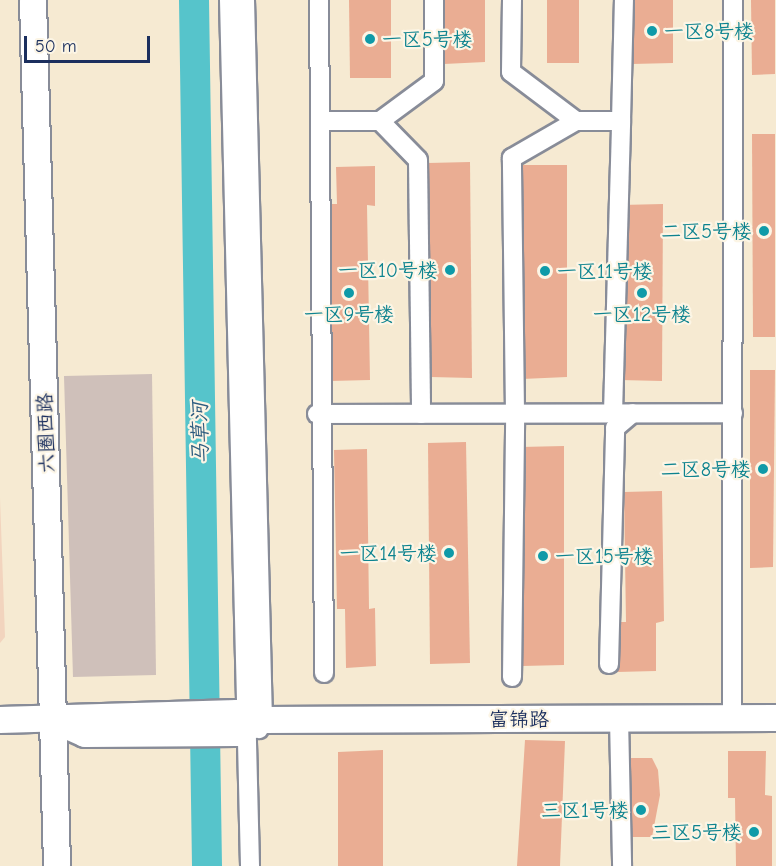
<!DOCTYPE html>
<meta charset="utf-8">
<style>
body{margin:0}
#map{position:relative;width:776px;height:866px;overflow:hidden;background:#f6ead2;font-family:"Comic Neue","LXGW WenKai TC",sans-serif}
div>[style]{position:absolute}
.built>*{inset:0;background:#f2d4be}
.industrial>*{inset:0;background:#cfc0ba}
.river>*{height:30px;margin:-15px;padding:0 15px;transform-origin:15px;border-radius:15px;background:#56c4cb}
.building>*{inset:0;background:#eaad93}
.roads{filter:drop-shadow(2px 0 #888c98) drop-shadow(-2px 0 #888c98) drop-shadow(0 2px #888c98) drop-shadow(0 -2px #888c98)}
.street>*{height:18px;margin:-9px;padding:0 9px;transform-origin:9px;border-radius:9px;background:#fff}
.secondary>*{height:26px;margin:-13px;padding:0 13px;transform-origin:13px;border-radius:13px;background:#fff}
.dots>*{width:16px;height:16px;translate:-50% -50%;box-sizing:border-box;border:3px solid #fcf5e5;border-radius:50%}
span{translate:-50% -50%;white-space:nowrap;text-align:center;line-height:1.15;-webkit-text-stroke:4.5px #fcf5e5;paint-order:stroke}
.culture-label{font-size:20px;color:#0d838f}
.left{translate:0 -50%;text-align:left}
.right{translate:-100% -50%;text-align:right}
.street-label{font-size:20px;color:#1b2f5e}
.water-label{font-size:21px;color:#2d5c7f;font-style:italic}
.scale{position:absolute;left:24px;top:36px;width:126px;height:27px;box-sizing:border-box;border:3px solid #1b2f5e;border-top:0;padding-left:8px;font-size:18px;line-height:21px;white-space:nowrap;color:#1b2f5e;-webkit-text-stroke:4px #fcf5e5;paint-order:stroke}
</style>
<div id="map">
<div class="built">
<i style="clip-path:polygon(0 498px,5px 637px,0 643px)"></i>
</div>
<div class="industrial">
<i style="clip-path:polygon(152px 374px,156px 675px,73px 677px,64px 376px)"></i>
</div>
<div class="river">
<i style="left:194px;top:0;width:866px;rotate:89.14deg"></i>
</div>
<div class="building">
<i style="clip-path:polygon(349px 0,391px 0,391px 78px,350px 78px)"></i>
<i style="clip-path:polygon(443px 0,485px 0,485px 62px,444px 64px)"></i>
<i style="clip-path:polygon(547px 0,579px 0,579px 63px,547px 63px)"></i>
<i style="clip-path:polygon(631px 0,673px 0,673px 63px,632px 64px)"></i>
<i style="clip-path:polygon(751px 0,775px 0,775px 74px,752px 75px)"></i>
<i style="clip-path:polygon(752px 134px,775px 134px,775px 337px,753px 337px)"></i>
<i style="clip-path:polygon(470px 162px,472px 378px,431px 377px,428px 163px)"></i>
<i style="clip-path:polygon(522px 165px,567px 165px,567px 377px,522px 379px)"></i>
<i style="clip-path:polygon(375px 166px,375px 206px,367px 205px,370px 380px,330px 381px,327px 204px,337px 204px,336px 167px)"></i>
<i style="clip-path:polygon(663px 204px,662px 381px,620px 380px,621px 205px)"></i>
<i style="clip-path:polygon(750px 370px,775px 370px,773px 567px,750px 568px)"></i>
<i style="clip-path:polygon(466px 442px,470px 663px,430px 664px,428px 443px)"></i>
<i style="clip-path:polygon(564px 446px,564px 665px,522px 666px,521px 447px)"></i>
<i style="clip-path:polygon(367px 449px,369px 609px,375px 608px,376px 666px,346px 668px,345px 609px,337px 609px,334px 450px)"></i>
<i style="clip-path:polygon(662px 491px,664px 621px,656px 623px,656px 671px,617px 672px,617px 622px,626px 622px,624px 492px)"></i>
<i style="clip-path:polygon(525px 740px,565px 741px,560px 866px,517px 866px)"></i>
<i style="clip-path:polygon(383px 750px,383px 866px,338px 866px,338px 752px)"></i>
<i style="clip-path:polygon(728px 751px,766px 751px,765px 795px,772px 796px,772px 866px,736px 866px,735px 798px,728px 798px)"></i>
<i style="clip-path:polygon(624px 758px,652px 758px,658px 770px,660px 795px,652px 837px,624px 837px)"></i>
</div>
<div class="roads">
<div class="street">
<i style="left:229px;top:0;width:866px;rotate:88.61deg"></i>
<i style="left:245px;top:0;width:720px;rotate:88.57deg"></i>
<i style="left:263px;top:720px;width:10px;rotate:114deg"></i>
<i style="left:319px;top:0;width:673px;rotate:89.57deg"></i>
<i style="left:512px;top:0;width:72px;rotate:90.8deg"></i>
<i style="left:511px;top:72px;width:81px;rotate:37deg"></i>
<i style="left:576px;top:121px;width:45px"></i>
<i style="left:621px;top:121px;width:121px;rotate:-88.6deg"></i>
<i style="left:322px;top:121px;width:58px"></i>
<i style="left:380px;top:121px;width:67px;rotate:-36.5deg"></i>
<i style="left:434px;top:81px;width:81px;rotate:-90deg"></i>
<i style="left:380px;top:121px;width:54px;rotate:45.7deg"></i>
<i style="left:418px;top:160px;width:254px;rotate:89.3deg"></i>
<i style="left:613px;top:413px;width:292px;rotate:-88.4deg"></i>
<i style="left:317px;top:414px;width:416px;rotate:-0.1deg"></i>
<i style="left:609px;top:664px;width:236px;rotate:-88.5deg"></i>
<i style="left:615px;top:428px;width:23px;rotate:-40deg"></i>
<i style="left:512px;top:677px;width:264px;rotate:-89.3deg"></i>
<i style="left:515px;top:413px;width:255px;rotate:-90.7deg"></i>
<i style="left:512px;top:158px;width:74px;rotate:-30deg"></i>
<i style="left:619px;top:718px;width:148px;rotate:88.8deg"></i>
<i style="left:732px;top:718px;width:718px;rotate:-89.92deg"></i>
</div>
<div class="secondary">
<i style="left:33px;top:0;width:866px;rotate:88.41deg"></i>
<i style="left:0;top:720px;width:237px;rotate:-1.7deg"></i>
<i style="left:237px;top:713px;width:27px;rotate:15deg"></i>
<i style="left:263px;top:720px;width:513px;rotate:-0.22deg"></i>
<i style="left:54px;top:720px;width:34px;rotate:24deg"></i>
<i style="left:85px;top:734px;width:152px;rotate:-0.4deg"></i>
<i style="left:237px;top:733px;width:29px;rotate:-27deg"></i>
</div>
</div>
<div class="dots">
<i style="left:652px;top:31px;background:#0f9aa8"></i>
<i style="left:370px;top:39px;background:#0f9aa8"></i>
<i style="left:764px;top:231px;background:#0f9aa8"></i>
<i style="left:450px;top:270px;background:#0f9aa8"></i>
<i style="left:545px;top:271px;background:#0f9aa8"></i>
<i style="left:349px;top:293px;background:#0f9aa8"></i>
<i style="left:642px;top:293px;background:#0f9aa8"></i>
<i style="left:763px;top:469px;background:#0f9aa8"></i>
<i style="left:449px;top:553px;background:#0f9aa8"></i>
<i style="left:543px;top:556px;background:#0f9aa8"></i>
<i style="left:641px;top:810px;background:#0f9aa8"></i>
<i style="left:754px;top:832px;background:#0f9aa8"></i>
</div>
<div class="culture-label">
<span class="left" style="left:664px;top:31px">一区8号楼</span>
<span class="left" style="left:382px;top:39px">一区5号楼</span>
<span class="right" style="left:752px;top:231px">二区5号楼</span>
<span class="right" style="left:438px;top:270px">一区10号楼</span>
<span class="left" style="left:557px;top:271px">一区11号楼</span>
<span style="left:349px;top:314px">一区9号楼</span>
<span style="left:642px;top:314px">一区12号楼</span>
<span class="right" style="left:751px;top:469px">二区8号楼</span>
<span class="right" style="left:437px;top:553px">一区14号楼</span>
<span class="left" style="left:555px;top:556px">一区15号楼</span>
<span class="right" style="left:629px;top:810px">三区1号楼</span>
<span class="right" style="left:742px;top:832px">三区5号楼</span>
</div>
<div class="street-label">
<span style="left:46px;top:433px;rotate:-92deg">六圈西路</span>
<span style="left:519px;top:719px">富锦路</span>
</div>
<div class="water-label">
<span style="left:200px;top:433px;rotate:-91deg">马草河</span>
</div>
<div class="scale">50 m</div>
</div>
